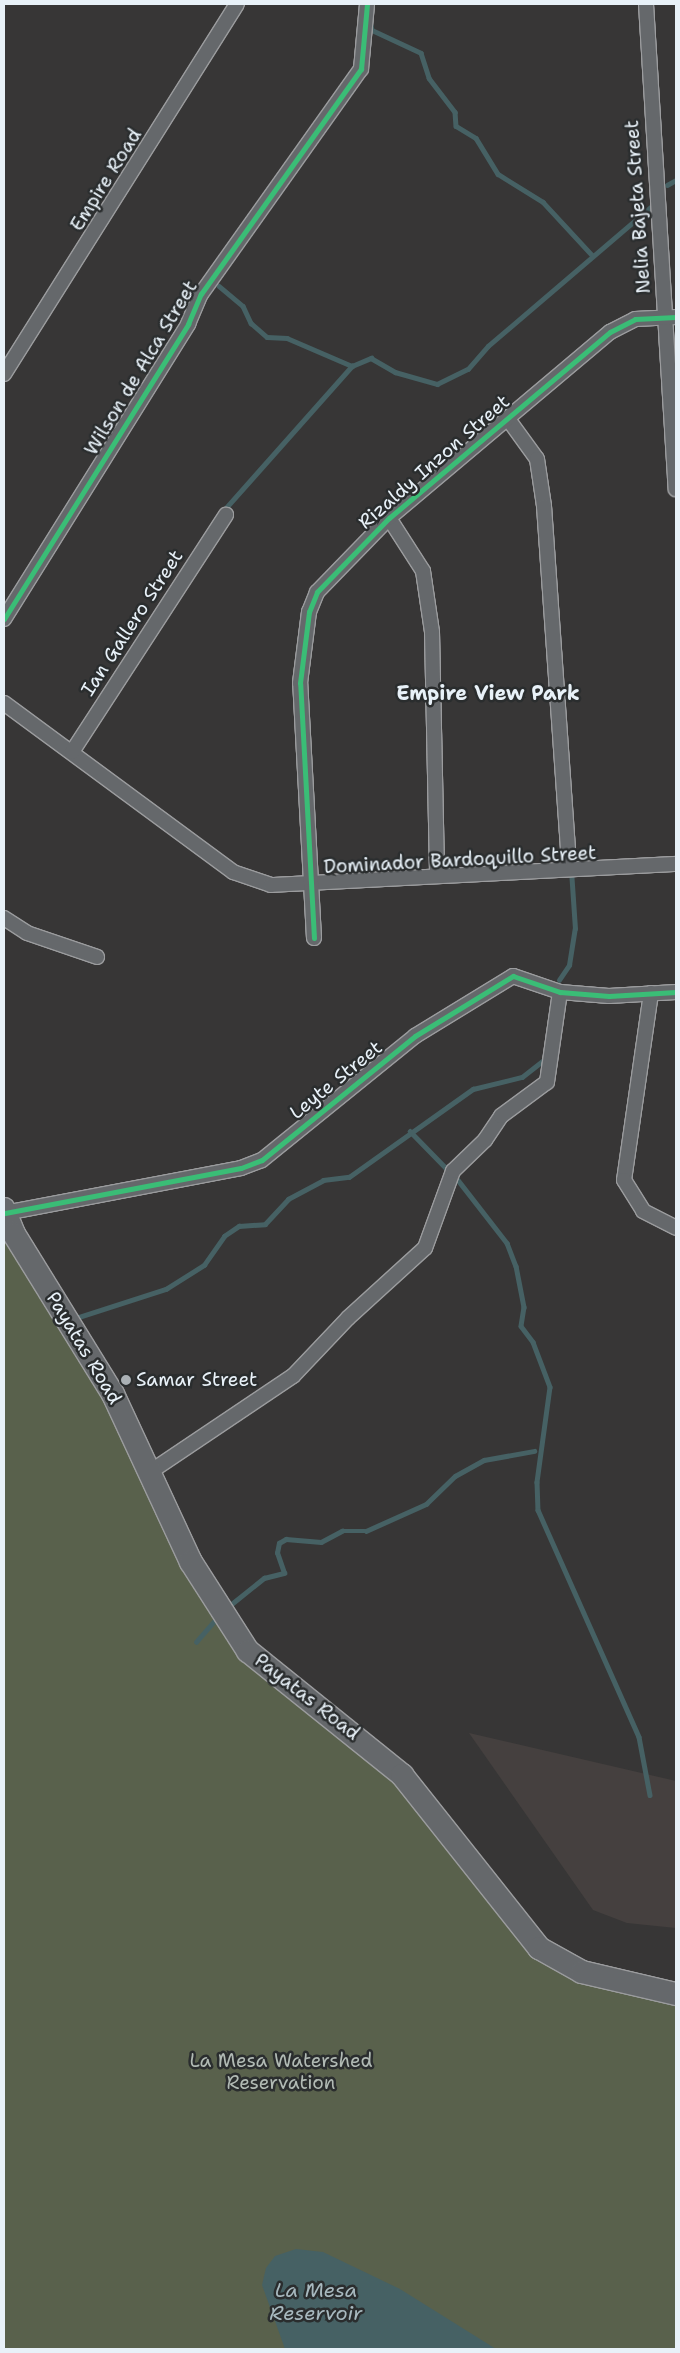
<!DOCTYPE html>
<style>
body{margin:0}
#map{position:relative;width:680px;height:2353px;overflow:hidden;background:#373636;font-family:"Shantell Sans",sans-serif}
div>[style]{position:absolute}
.built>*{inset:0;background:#45403f}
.green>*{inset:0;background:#59614c}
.water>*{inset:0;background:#466164}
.stream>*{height:4.5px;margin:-2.25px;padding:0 2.25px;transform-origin:2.25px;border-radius:2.25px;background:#466164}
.roads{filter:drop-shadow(1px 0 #9b9c9e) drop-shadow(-1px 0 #9b9c9e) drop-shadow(0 1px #9b9c9e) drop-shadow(0 -1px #9b9c9e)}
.minor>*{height:14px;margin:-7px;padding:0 7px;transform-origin:7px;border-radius:7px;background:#65686b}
.primary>*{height:22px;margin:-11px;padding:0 11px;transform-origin:11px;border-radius:11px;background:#65686b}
.cycleway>*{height:5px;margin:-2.5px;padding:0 2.5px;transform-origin:2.5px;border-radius:2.5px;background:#3abd76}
.dots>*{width:14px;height:14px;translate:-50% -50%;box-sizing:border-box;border:2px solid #2a2d2e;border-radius:50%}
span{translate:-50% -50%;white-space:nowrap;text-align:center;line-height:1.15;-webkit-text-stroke:5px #2a2d2e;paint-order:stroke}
.street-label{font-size:19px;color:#e8f1f8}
.poi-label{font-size:19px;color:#e8f1f8}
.left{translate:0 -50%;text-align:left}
.park-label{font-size:19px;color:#b1bab4}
.neighbourhood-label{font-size:20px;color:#e8f1f8;font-weight:700}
.water-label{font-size:20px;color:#a8b9bf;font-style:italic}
.frame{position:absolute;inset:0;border:5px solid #e8f1f8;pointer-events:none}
</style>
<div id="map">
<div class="built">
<i style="clip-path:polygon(469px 1733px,676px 1781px,676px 1928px,627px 1923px,593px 1910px)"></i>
</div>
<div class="green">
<i style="clip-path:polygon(4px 1209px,239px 1638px,370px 1746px,539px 1948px,676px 1994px,676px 2349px,4px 2349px)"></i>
</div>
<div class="water">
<i style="clip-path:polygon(296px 2249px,323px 2252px,400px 2289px,496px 2349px,285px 2349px,262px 2285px,266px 2268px,275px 2256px)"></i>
</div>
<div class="stream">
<i style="left:371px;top:25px;width:5px;rotate:79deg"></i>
<i style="left:372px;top:30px;width:54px;rotate:25.1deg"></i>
<i style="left:421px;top:53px;width:26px;rotate:72deg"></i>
<i style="left:429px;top:78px;width:43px;rotate:52.6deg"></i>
<i style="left:455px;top:112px;width:14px;rotate:86deg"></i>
<i style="left:456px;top:126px;width:23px;rotate:31deg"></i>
<i style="left:476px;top:138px;width:42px;rotate:58.6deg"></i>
<i style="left:498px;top:174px;width:53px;rotate:31.9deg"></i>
<i style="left:543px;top:202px;width:72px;rotate:47.2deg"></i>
<i style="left:667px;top:185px;width:10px;rotate:-29deg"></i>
<i style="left:219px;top:286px;width:31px;rotate:40deg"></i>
<i style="left:243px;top:306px;width:19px;rotate:65deg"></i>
<i style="left:251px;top:323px;width:21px;rotate:41deg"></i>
<i style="left:267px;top:337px;width:20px;rotate:3deg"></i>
<i style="left:287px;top:338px;width:71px;rotate:23.3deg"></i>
<i style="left:352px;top:366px;width:21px;rotate:-23deg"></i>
<i style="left:371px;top:358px;width:28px;rotate:30deg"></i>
<i style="left:395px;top:372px;width:44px;rotate:15.9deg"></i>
<i style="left:437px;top:384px;width:34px;rotate:-26deg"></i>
<i style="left:468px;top:369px;width:30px;rotate:-49deg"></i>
<i style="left:488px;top:346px;width:217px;rotate:-40.5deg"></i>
<i style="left:224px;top:510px;width:193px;rotate:-48.4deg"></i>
<i style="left:559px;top:980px;width:18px;rotate:-56deg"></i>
<i style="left:569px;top:965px;width:36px;rotate:-81deg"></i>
<i style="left:575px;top:929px;width:58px;rotate:-93.9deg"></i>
<i style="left:410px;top:1131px;width:53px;rotate:45.8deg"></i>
<i style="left:458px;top:1180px;width:80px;rotate:52.1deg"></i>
<i style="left:507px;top:1243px;width:25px;rotate:69deg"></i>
<i style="left:516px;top:1266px;width:42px;rotate:79deg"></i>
<i style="left:524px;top:1307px;width:19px;rotate:99deg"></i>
<i style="left:521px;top:1326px;width:20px;rotate:53deg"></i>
<i style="left:533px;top:1342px;width:48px;rotate:69.3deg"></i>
<i style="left:550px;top:1387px;width:96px;rotate:97.8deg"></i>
<i style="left:537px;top:1482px;width:28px;rotate:88deg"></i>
<i style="left:538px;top:1510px;width:248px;rotate:66deg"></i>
<i style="left:639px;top:1737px;width:59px;rotate:79.3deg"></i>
<i style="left:73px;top:1319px;width:98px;rotate:-17.9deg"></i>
<i style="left:166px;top:1289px;width:45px;rotate:-32.3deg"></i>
<i style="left:204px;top:1265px;width:35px;rotate:-55deg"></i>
<i style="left:224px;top:1236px;width:18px;rotate:-34deg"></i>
<i style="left:239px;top:1226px;width:26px;rotate:-4deg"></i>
<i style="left:265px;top:1224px;width:34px;rotate:-47deg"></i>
<i style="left:288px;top:1199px;width:40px;rotate:-28deg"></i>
<i style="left:323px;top:1180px;width:26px;rotate:-7deg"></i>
<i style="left:349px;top:1177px;width:152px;rotate:-35.4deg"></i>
<i style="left:473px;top:1089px;width:50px;rotate:-13.8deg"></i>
<i style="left:522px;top:1077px;width:29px;rotate:-38deg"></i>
<i style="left:229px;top:1606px;width:45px;rotate:-38.7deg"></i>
<i style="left:264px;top:1578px;width:21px;rotate:-14deg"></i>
<i style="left:284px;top:1573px;width:21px;rotate:-109deg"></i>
<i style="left:277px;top:1553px;width:10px;rotate:-79deg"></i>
<i style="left:279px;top:1543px;width:8px;rotate:-30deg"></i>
<i style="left:286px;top:1539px;width:35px;rotate:5deg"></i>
<i style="left:321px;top:1542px;width:24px;rotate:-28deg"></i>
<i style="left:342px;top:1531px;width:24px"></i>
<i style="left:366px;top:1531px;width:66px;rotate:-24.2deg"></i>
<i style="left:426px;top:1504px;width:40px;rotate:-44deg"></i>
<i style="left:455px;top:1476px;width:33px;rotate:-29deg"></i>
<i style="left:484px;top:1460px;width:51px;rotate:-10.2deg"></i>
<i style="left:196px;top:1642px;width:33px;rotate:-49deg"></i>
</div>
<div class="roads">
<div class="minor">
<i style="left:646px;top:4px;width:486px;rotate:86.5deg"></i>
<i style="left:4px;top:374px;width:437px;rotate:-57.8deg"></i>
<i style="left:508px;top:419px;width:49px;rotate:54.1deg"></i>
<i style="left:537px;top:459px;width:48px;rotate:81.5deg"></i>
<i style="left:544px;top:506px;width:362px;rotate:86deg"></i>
<i style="left:389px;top:518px;width:63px;rotate:57.3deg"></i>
<i style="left:423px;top:571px;width:62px;rotate:81.6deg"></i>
<i style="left:432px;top:632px;width:243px;rotate:88.8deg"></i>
<i style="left:4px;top:619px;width:348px;rotate:-58deg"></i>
<i style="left:188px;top:324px;width:33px;rotate:-67deg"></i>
<i style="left:201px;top:294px;width:276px;rotate:-54.6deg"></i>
<i style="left:361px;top:69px;width:65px;rotate:-84.7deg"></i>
<i style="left:4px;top:703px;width:285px;rotate:36.4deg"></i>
<i style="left:233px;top:872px;width:40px;rotate:18.9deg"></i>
<i style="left:271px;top:885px;width:406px;rotate:-3deg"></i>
<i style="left:72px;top:752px;width:283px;rotate:-57deg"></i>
<i style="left:4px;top:918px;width:27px;rotate:33deg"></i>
<i style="left:27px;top:933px;width:74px;rotate:18.9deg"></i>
<i style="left:314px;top:938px;width:255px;rotate:-93.1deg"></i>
<i style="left:300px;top:683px;width:72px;rotate:-82.8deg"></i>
<i style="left:309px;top:612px;width:22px;rotate:-68deg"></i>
<i style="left:317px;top:592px;width:103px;rotate:-45.8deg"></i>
<i style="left:389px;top:518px;width:289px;rotate:-40.1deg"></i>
<i style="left:610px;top:332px;width:28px;rotate:-27deg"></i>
<i style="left:635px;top:319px;width:41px;rotate:-2.8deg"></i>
<i style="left:651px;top:993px;width:189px;rotate:98.2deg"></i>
<i style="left:624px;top:1180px;width:36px;rotate:58deg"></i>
<i style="left:643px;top:1211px;width:37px;rotate:27deg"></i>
<i style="left:5px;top:1213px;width:240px;rotate:-10.8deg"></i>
<i style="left:241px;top:1168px;width:22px;rotate:-21deg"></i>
<i style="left:262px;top:1160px;width:197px;rotate:-39deg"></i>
<i style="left:415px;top:1036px;width:115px;rotate:-31.5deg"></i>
<i style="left:513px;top:976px;width:50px;rotate:18.8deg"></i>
<i style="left:560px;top:992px;width:49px;rotate:4.7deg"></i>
<i style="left:609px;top:996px;width:67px;rotate:-3.4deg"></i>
<i style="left:150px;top:1472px;width:172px;rotate:-33.9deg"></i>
<i style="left:293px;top:1376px;width:80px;rotate:-46.5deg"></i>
<i style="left:348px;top:1318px;width:104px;rotate:-42.3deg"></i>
<i style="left:425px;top:1248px;width:82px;rotate:-70deg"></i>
<i style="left:453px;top:1171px;width:45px;rotate:-44.1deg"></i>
<i style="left:485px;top:1140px;width:29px;rotate:-56deg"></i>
<i style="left:501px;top:1116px;width:57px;rotate:-36.5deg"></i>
<i style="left:547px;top:1082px;width:91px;rotate:-81.8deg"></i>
</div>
<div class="primary">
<i style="left:4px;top:1209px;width:27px;rotate:68deg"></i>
<i style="left:14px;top:1234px;width:188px;rotate:58.3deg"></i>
<i style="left:113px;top:1394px;width:185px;rotate:65.1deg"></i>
<i style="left:191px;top:1562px;width:106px;rotate:57.4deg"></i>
<i style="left:248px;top:1651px;width:198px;rotate:38.8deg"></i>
<i style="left:402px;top:1775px;width:221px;rotate:51.6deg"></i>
<i style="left:539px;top:1948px;width:49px;rotate:29.2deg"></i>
<i style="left:582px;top:1972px;width:97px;rotate:13.2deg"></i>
</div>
</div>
<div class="cycleway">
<i style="left:4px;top:619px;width:348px;rotate:-58deg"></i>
<i style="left:188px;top:324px;width:33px;rotate:-67deg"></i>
<i style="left:201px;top:294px;width:276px;rotate:-54.6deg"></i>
<i style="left:361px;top:69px;width:65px;rotate:-84.7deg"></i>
<i style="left:314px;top:938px;width:255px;rotate:-93.1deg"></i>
<i style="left:300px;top:683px;width:72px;rotate:-82.8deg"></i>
<i style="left:309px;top:612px;width:22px;rotate:-68deg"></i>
<i style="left:317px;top:592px;width:103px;rotate:-45.8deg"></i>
<i style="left:389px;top:518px;width:289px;rotate:-40.1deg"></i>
<i style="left:610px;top:332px;width:28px;rotate:-27deg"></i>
<i style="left:635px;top:319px;width:41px;rotate:-2.8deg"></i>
<i style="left:5px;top:1213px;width:240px;rotate:-10.8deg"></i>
<i style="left:241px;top:1168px;width:22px;rotate:-21deg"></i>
<i style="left:262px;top:1160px;width:197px;rotate:-39deg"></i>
<i style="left:415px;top:1036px;width:115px;rotate:-31.5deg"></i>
<i style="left:513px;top:976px;width:50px;rotate:18.8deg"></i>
<i style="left:560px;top:992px;width:49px;rotate:4.7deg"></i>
<i style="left:609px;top:996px;width:67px;rotate:-3.4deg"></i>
</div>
<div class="dots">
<i style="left:126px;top:1380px;background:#aab0b4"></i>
</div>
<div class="street-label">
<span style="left:106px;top:180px;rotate:-58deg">Empire Road</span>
<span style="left:638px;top:207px;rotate:-94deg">Nelia Bajeta Street</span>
<span style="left:141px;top:368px;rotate:-59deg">Wilson de Alca Street</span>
<span style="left:434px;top:462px;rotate:-41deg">Rizaldy Inzon Street</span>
<span style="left:132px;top:623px;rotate:-57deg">Ian Gallero Street</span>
<span style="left:460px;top:860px;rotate:-3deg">Dominador Bardoquillo Street</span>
<span style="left:336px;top:1080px;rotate:-39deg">Leyte Street</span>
<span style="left:84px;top:1348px;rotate:59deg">Payatas Road</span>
<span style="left:307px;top:1697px;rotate:38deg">Payatas Road</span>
</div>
<div class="poi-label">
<span class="left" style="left:136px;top:1380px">Samar Street</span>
</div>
<div class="park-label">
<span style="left:281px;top:2072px">La Mesa Watershed<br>Reservation</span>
</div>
<div class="neighbourhood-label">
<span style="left:488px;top:693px">Empire View Park</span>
</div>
<div class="water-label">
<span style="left:316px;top:2302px">La Mesa<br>Reservoir</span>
</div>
<div class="frame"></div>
</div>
